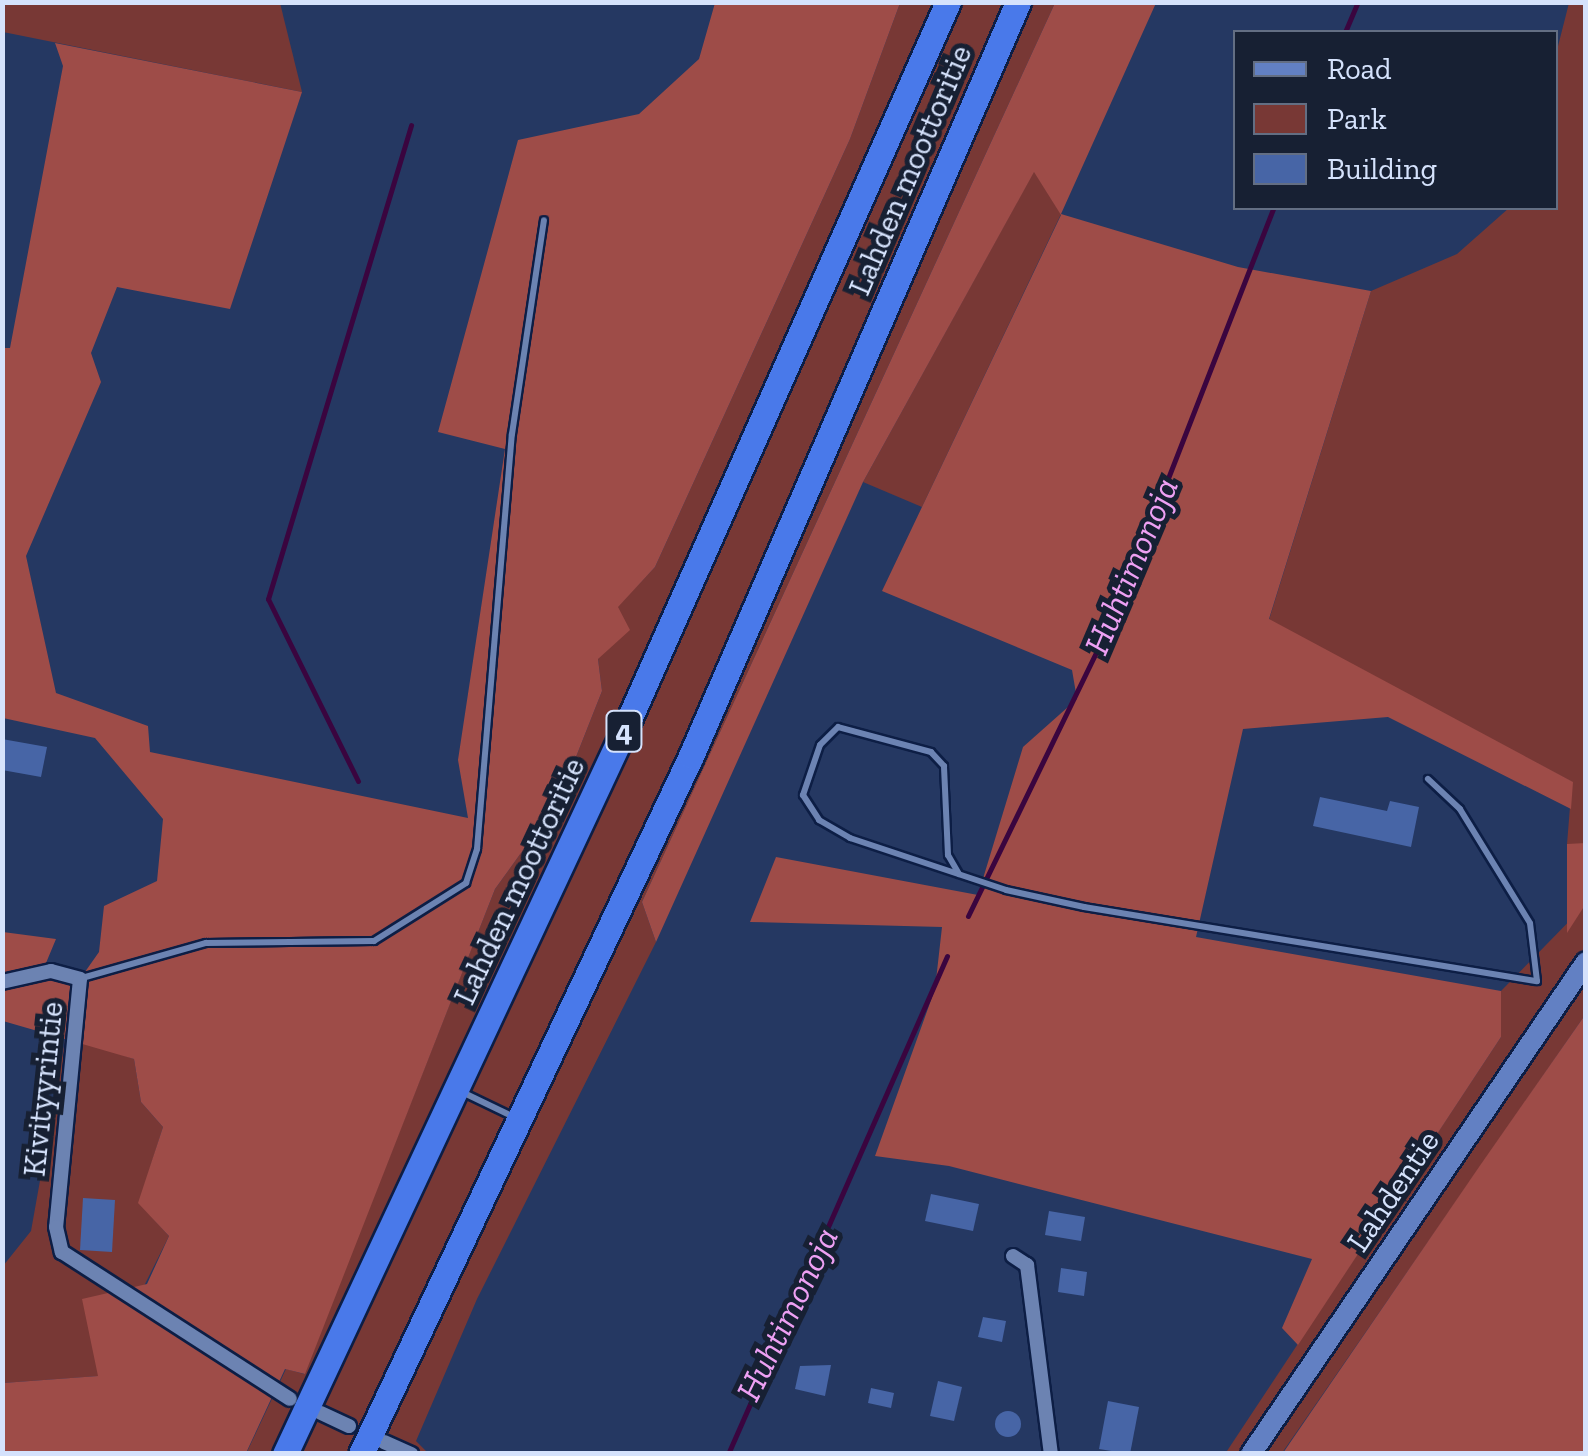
<!DOCTYPE html>
<style>
body{margin:0}
#map{position:relative;width:1588px;height:1456px;overflow:hidden;background:#253862;font-family:"Zilla Slab",serif}
div>[style]{position:absolute}
.green>*{inset:0;background:#783835}
.forest>*{inset:0;background:#9e4c48}
.stream>*{height:5px;margin:-2.5px;padding:0 2.5px;transform-origin:2.5px;border-radius:2.5px;background:#3a053f}
.building>*{inset:0;background:#4765a6}
.round{border-radius:50%}
.roads{filter:drop-shadow(2px 0 #0d1e45) drop-shadow(-2px 0 #0d1e45) drop-shadow(0 2px #0d1e45) drop-shadow(0 -2px #0d1e45)}
.service>*{height:6px;margin:-3px;padding:0 3px;transform-origin:3px;border-radius:3px;background:#6c83b2}
.minor>*{height:14px;margin:-7px;padding:0 7px;transform-origin:7px;border-radius:7px;background:#6c83b2}
.secondary>*{height:20px;margin:-10px;padding:0 10px;transform-origin:10px;border-radius:10px;background:#6280c3}
.motorway>*{height:25px;margin:-12.5px;padding:0 12.5px;transform-origin:12.5px;border-radius:12.5px;background:#4979ea}
span{translate:-50% -50%;white-space:nowrap;text-align:center;line-height:1.15;-webkit-text-stroke:10px #172033;paint-order:stroke}
.shield-label span{padding:2px 8px;background:#172033;border:2px solid;border-radius:8px;-webkit-text-stroke-width:0}
.shield-label{font-size:30px;color:#d5e2fc;font-weight:700}
.street-label{font-size:32px;color:#d5e2fc}
.water-label{font-size:35px;color:#eda0f3;font-style:italic}
.frame{position:absolute;inset:0;border:5px solid #d5e2fc;pointer-events:none}
.legend{position:absolute;left:1233px;top:30px;width:325px;height:180px;box-sizing:border-box;background:#172033;border:2px solid #636e83;margin:0;padding:12px 18px;list-style:none;font-size:30px;color:#d5e2fc}
.legend li{display:flex;align-items:center;gap:20px;height:50px}
.legend b{width:50px;border:2px solid #636e83}
</style>
<div id="map">
<div class="green">
<i style="clip-path:polygon(2px 3px,280px 3px,302px 92px,3px 32px)"></i>
<i style="clip-path:polygon(900px 3px,1055px 3px,642px 902px,656px 942px,477px 1299px,416px 1441px,428px 1453px,246px 1454px,286px 1369px,304px 1374px,495px 889px,559px 800px,602px 691px,598px 659px,617px 607px,655px 567px,850px 139px)"></i>
<i style="clip-path:polygon(1569px 3px,1585px 3px,1583px 847px,1567px 844px,1572px 782px,1269px 620px,1371px 291px,1457px 254px,1509px 208px,1556px 208px,1556px 54px)"></i>
<i style="clip-path:polygon(1034px 171px,1061px 214px,922px 507px,863px 482px)"></i>
<i style="clip-path:polygon(1585px 905px,1585px 1015px,1282px 1453px,1225px 1454px,1501px 1037px,1501px 991px)"></i>
<i style="clip-path:polygon(66px 1035px,134px 1059px,141px 1102px,163px 1127px,139px 1203px,169px 1236px,99px 1376px,3px 1383px,3px 1266px,31px 1231px)"></i>
</div>
<div class="forest">
<i style="clip-path:polygon(715px 3px,900px 3px,850px 139px,655px 567px,618px 607px,630px 630px,598px 659px,602px 691px,559px 800px,495px 889px,305px 1374px,285px 1369px,246px 1453px,3px 1453px,3px 1383px,98px 1376px,82px 1299px,147px 1284px,169px 1236px,138px 1203px,163px 1127px,141px 1102px,134px 1059px,3px 1021px,3px 932px,56px 939px,46px 963px,70px 984px,80px 979px,99px 952px,104px 906px,157px 881px,163px 819px,95px 738px,3px 718px,2px 348px,10px 348px,63px 66px,55px 43px,302px 92px,230px 309px,117px 287px,91px 353px,101px 382px,26px 556px,56px 693px,148px 726px,150px 752px,468px 818px,458px 760px,505px 449px,438px 432px,518px 140px,639px 114px,699px 59px)"></i>
<i style="clip-path:polygon(1055px 3px,1156px 3px,1061px 214px,1238px 267px,1371px 291px,1269px 619px,1573px 782px,1571px 809px,1388px 717px,1243px 729px,1196px 937px,1501px 991px,1501px 1037px,1298px 1345px,1282px 1328px,1312px 1259px,949px 1166px,875px 1156px,935px 989px,942px 927px,750px 922px,776px 857px,978px 895px,1023px 747px,1077px 699px,1072px 670px,882px 591px,1061px 215px,1034px 172px,863px 482px,656px 942px,642px 902px)"></i>
<i style="clip-path:polygon(1586px 843px,1585px 905px,1567px 933px,1567px 844px)"></i>
<i style="clip-path:polygon(1585px 1015px,1585px 1453px,1283px 1453px,1479px 1167px)"></i>
</div>
<div class="stream">
<i style="left:1345px;top:32px;width:33px;rotate:-67deg"></i>
<i style="left:358px;top:781px;width:203px;rotate:-116.3deg"></i>
<i style="left:268px;top:599px;width:495px;rotate:-73.2deg"></i>
<i style="left:968px;top:916px;width:341px;rotate:-64.1deg"></i>
<i style="left:1117px;top:609px;width:430px;rotate:-68.7deg"></i>
<i style="left:728px;top:1454px;width:544px;rotate:-66.26deg"></i>
</div>
<div class="building">
<i style="clip-path:polygon(2px 739px,47px 747px,41px 777px,2px 770px)"></i>
<i style="clip-path:polygon(1320px 797px,1387px 811px,1390px 801px,1419px 807px,1411px 847px,1313px 826px)"></i>
<i style="clip-path:polygon(931px 1194px,979px 1204px,973px 1231px,925px 1221px)"></i>
<i style="clip-path:polygon(83px 1198px,115px 1200px,112px 1252px,80px 1250px)"></i>
<i style="clip-path:polygon(1049px 1211px,1085px 1217px,1081px 1241px,1045px 1235px)"></i>
<i style="clip-path:polygon(1061px 1268px,1087px 1272px,1084px 1296px,1058px 1292px)"></i>
<i style="clip-path:polygon(983px 1317px,1006px 1321px,1002px 1342px,978px 1337px)"></i>
<i style="clip-path:polygon(831px 1365px,825px 1396px,795px 1389px,800px 1366px)"></i>
<i style="clip-path:polygon(938px 1381px,962px 1387px,954px 1421px,930px 1416px)"></i>
<i style="clip-path:polygon(871px 1388px,894px 1393px,891px 1408px,868px 1403px)"></i>
<i style="clip-path:polygon(1108px 1401px,1139px 1407px,1130px 1454px,1099px 1449px)"></i>
<i class="round" style="left:995px;top:1411px;width:26px;height:26px"></i>
</div>
<div class="roads">
<div class="service">
<i style="left:959px;top:874px;width:22px;rotate:-120deg"></i>
<i style="left:948px;top:855px;width:89px;rotate:-92.6deg"></i>
<i style="left:944px;top:766px;width:19px;rotate:-133deg"></i>
<i style="left:931px;top:752px;width:96px;rotate:-165deg"></i>
<i style="left:838px;top:727px;width:25px;rotate:135deg"></i>
<i style="left:820px;top:745px;width:53px;rotate:108.8deg"></i>
<i style="left:803px;top:795px;width:30px;rotate:57deg"></i>
<i style="left:819px;top:820px;width:36px;rotate:30deg"></i>
<i style="left:850px;top:838px;width:164px;rotate:18.4deg"></i>
<i style="left:1006px;top:890px;width:80px;rotate:12.3deg"></i>
<i style="left:1084px;top:907px;width:459px;rotate:9.3deg"></i>
<i style="left:1537px;top:981px;width:58px;rotate:-96.9deg"></i>
<i style="left:1530px;top:923px;width:134px;rotate:-121.6deg"></i>
<i style="left:1460px;top:809px;width:44px;rotate:-136.8deg"></i>
<i style="left:82px;top:978px;width:129px;rotate:-15.8deg"></i>
<i style="left:206px;top:943px;width:168px;rotate:-0.7deg"></i>
<i style="left:374px;top:941px;width:109px;rotate:-32.2deg"></i>
<i style="left:466px;top:883px;width:36px;rotate:-72deg"></i>
<i style="left:477px;top:849px;width:416px;rotate:-85.2deg"></i>
<i style="left:512px;top:434px;width:216px;rotate:-81.5deg"></i>
<i style="left:460px;top:1091px;width:58px;rotate:25.7deg"></i>
</div>
<div class="minor">
<i style="left:2px;top:982px;width:50px;rotate:-12.7deg"></i>
<i style="left:51px;top:971px;width:30px;rotate:15deg"></i>
<i style="left:80px;top:979px;width:249px;rotate:95.5deg"></i>
<i style="left:56px;top:1227px;width:26px;rotate:77deg"></i>
<i style="left:62px;top:1252px;width:271px;rotate:32.8deg"></i>
<i style="left:1013px;top:1256px;width:17px;rotate:33deg"></i>
<i style="left:1027px;top:1265px;width:191px;rotate:82.8deg"></i>
<i style="left:321px;top:1413px;width:31px;rotate:25deg"></i>
<i style="left:384px;top:1442px;width:30px;rotate:24deg"></i>
</div>
<div class="secondary">
<i style="left:1251px;top:1454px;width:595px;rotate:-55.75deg"></i>
</div>
<div class="motorway">
<i style="left:285px;top:1454px;width:806px;rotate:-64.9deg"></i>
<i style="left:627px;top:724px;width:790px;rotate:-66.03deg"></i>
<i style="left:361px;top:1454px;width:772px;rotate:-64.7deg"></i>
<i style="left:691px;top:756px;width:822px;rotate:-66.55deg"></i>
</div>
</div>
<div class="shield-label">
<span style="left:624px;top:731px">4</span>
</div>
<div class="street-label">
<span style="left:910px;top:170px;rotate:-67deg">Lahden moottoritie</span>
<span style="left:519px;top:881px;rotate:-65deg">Lahden moottoritie</span>
<span style="left:43px;top:1089px;rotate:-84deg">Kivityyrintie</span>
<span style="left:1393px;top:1191px;rotate:-56deg">Lahdentie</span>
</div>
<div class="water-label">
<span style="left:1131px;top:566px;rotate:-67deg">Huhtimonoja</span>
<span style="left:787px;top:1314px;rotate:-64deg">Huhtimonoja</span>
</div>
<div class="frame"></div>
<ul class="legend">
<li><b style="height:12px;background:#6280c3"></b>Road</li>
<li><b style="height:28px;background:#783835"></b>Park</li>
<li><b style="height:28px;background:#4765a6"></b>Building</li>
</ul>
</div>
